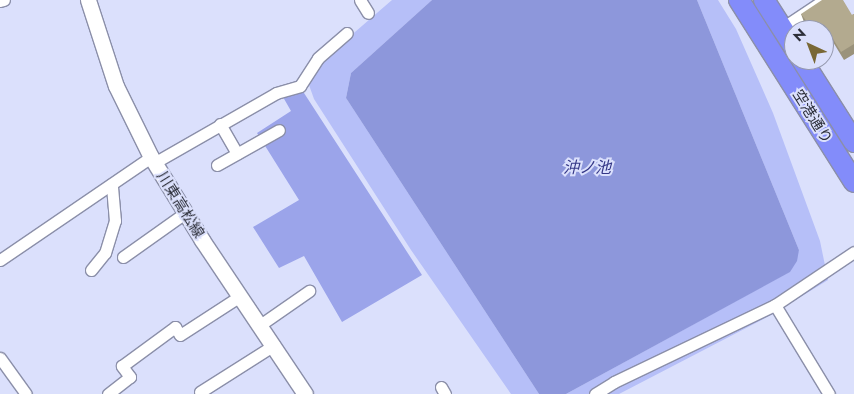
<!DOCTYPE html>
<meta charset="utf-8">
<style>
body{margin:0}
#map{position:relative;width:854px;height:394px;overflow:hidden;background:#dbe0fc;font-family:Jost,"Noto Sans JP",sans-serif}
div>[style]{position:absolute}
.green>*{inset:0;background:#b6bff8}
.forest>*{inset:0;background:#9ba4ea}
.water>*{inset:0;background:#8d97db}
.roads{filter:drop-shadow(1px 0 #8b8fa9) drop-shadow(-1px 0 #8b8fa9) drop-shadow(0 1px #8b8fa9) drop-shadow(0 -1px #8b8fa9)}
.street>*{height:11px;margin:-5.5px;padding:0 5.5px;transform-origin:5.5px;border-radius:5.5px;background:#fff}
.secondary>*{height:15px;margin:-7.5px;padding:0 7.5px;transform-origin:7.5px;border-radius:7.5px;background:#fff}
.highway>*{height:20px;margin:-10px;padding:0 10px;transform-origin:10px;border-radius:10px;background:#838cfa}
.wall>*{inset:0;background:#9a927b}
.building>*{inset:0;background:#b3aa8f}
span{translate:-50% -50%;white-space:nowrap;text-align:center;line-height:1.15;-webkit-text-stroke:4px #dbe0fc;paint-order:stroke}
.street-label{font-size:15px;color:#2d2f3a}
.water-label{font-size:16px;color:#353787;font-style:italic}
.north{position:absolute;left:784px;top:20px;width:50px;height:50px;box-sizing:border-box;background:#dbe0fc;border:1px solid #9599ae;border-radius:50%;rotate:317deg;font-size:14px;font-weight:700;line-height:20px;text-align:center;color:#2d2f3a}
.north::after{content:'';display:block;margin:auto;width:18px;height:22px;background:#796836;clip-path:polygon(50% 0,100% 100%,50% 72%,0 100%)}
</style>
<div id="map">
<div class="green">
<i style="clip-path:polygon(392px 0,432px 0,351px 73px,346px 98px,539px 394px,511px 394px,411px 250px,314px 99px,309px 85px,315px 71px,333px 51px)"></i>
<i style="clip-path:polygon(697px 0,718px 0,736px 29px,773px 113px,820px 241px,828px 280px,771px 315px,619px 394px,566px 394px,789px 272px,799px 250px)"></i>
</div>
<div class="forest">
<i style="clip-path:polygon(297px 92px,304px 93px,422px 275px,342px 322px,304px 256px,279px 268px,253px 227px,299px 200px,257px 133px,291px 111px,283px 97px)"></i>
</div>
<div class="water">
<i style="clip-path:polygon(432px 0,697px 0,799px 250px,797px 261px,790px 272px,566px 394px,539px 394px,346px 98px,351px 73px)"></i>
</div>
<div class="roads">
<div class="street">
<i style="left:360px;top:0;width:15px;rotate:58deg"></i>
<i style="left:0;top:1px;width:4px;rotate:-14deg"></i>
<i style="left:782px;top:28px;width:50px;rotate:-33.7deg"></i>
<i style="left:220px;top:124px;width:34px;rotate:60deg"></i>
<i style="left:154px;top:163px;width:141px;rotate:-29.8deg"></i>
<i style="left:276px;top:93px;width:25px;rotate:-16deg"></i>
<i style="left:300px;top:86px;width:33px;rotate:-57deg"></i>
<i style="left:318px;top:58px;width:38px;rotate:-41deg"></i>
<i style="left:217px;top:165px;width:71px;rotate:-29.4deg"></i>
<i style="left:123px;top:257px;width:76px;rotate:-35.4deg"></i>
<i style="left:0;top:260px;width:183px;rotate:-34.3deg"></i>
<i style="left:91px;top:270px;width:22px;rotate:-51deg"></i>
<i style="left:105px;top:253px;width:34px;rotate:-73deg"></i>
<i style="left:115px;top:221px;width:37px;rotate:-95deg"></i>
<i style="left:775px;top:305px;width:104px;rotate:58.8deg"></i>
<i style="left:260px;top:325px;width:60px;rotate:-34.8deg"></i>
<i style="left:0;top:358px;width:44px;rotate:54.2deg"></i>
<i style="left:441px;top:387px;width:8px;rotate:60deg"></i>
<i style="left:200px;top:392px;width:88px;rotate:-32.4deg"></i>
<i style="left:108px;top:394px;width:28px;rotate:-38deg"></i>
<i style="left:130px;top:377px;width:14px;rotate:-126deg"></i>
<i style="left:122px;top:366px;width:66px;rotate:-36.3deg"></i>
<i style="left:175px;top:327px;width:9px;rotate:58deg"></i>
<i style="left:180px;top:335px;width:72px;rotate:-33deg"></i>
<i style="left:595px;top:394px;width:22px;rotate:-32deg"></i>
<i style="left:614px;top:382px;width:178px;rotate:-25.6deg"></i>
<i style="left:775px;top:305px;width:95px;rotate:-33.9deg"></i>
</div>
<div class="secondary">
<i style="left:88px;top:0;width:90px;rotate:72deg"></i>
<i style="left:116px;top:86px;width:79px;rotate:63.8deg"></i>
<i style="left:151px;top:157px;width:97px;rotate:58.4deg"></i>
<i style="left:202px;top:240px;width:185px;rotate:56.2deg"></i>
</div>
<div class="highway">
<i style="left:739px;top:0;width:215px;rotate:57.7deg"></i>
<i style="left:764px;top:0;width:56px;rotate:57.4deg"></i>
<i style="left:802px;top:60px;width:97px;rotate:57.6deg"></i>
</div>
</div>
<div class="wall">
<i style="clip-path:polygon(801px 14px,852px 15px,854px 14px,854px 54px,844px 60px,833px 42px,824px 48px,824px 30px,810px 30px,804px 22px)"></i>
</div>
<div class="building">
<i style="clip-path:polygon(822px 0,843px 0,852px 15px,854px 14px,854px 44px,841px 52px,830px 34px,824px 38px,824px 30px,813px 30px,801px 14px)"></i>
</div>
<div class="street-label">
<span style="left:812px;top:117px;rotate:58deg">空港通り</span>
<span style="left:180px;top:205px;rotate:58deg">川東高松線</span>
</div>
<div class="water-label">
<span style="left:587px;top:168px">沖ノ池</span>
</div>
<div class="north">N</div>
</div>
